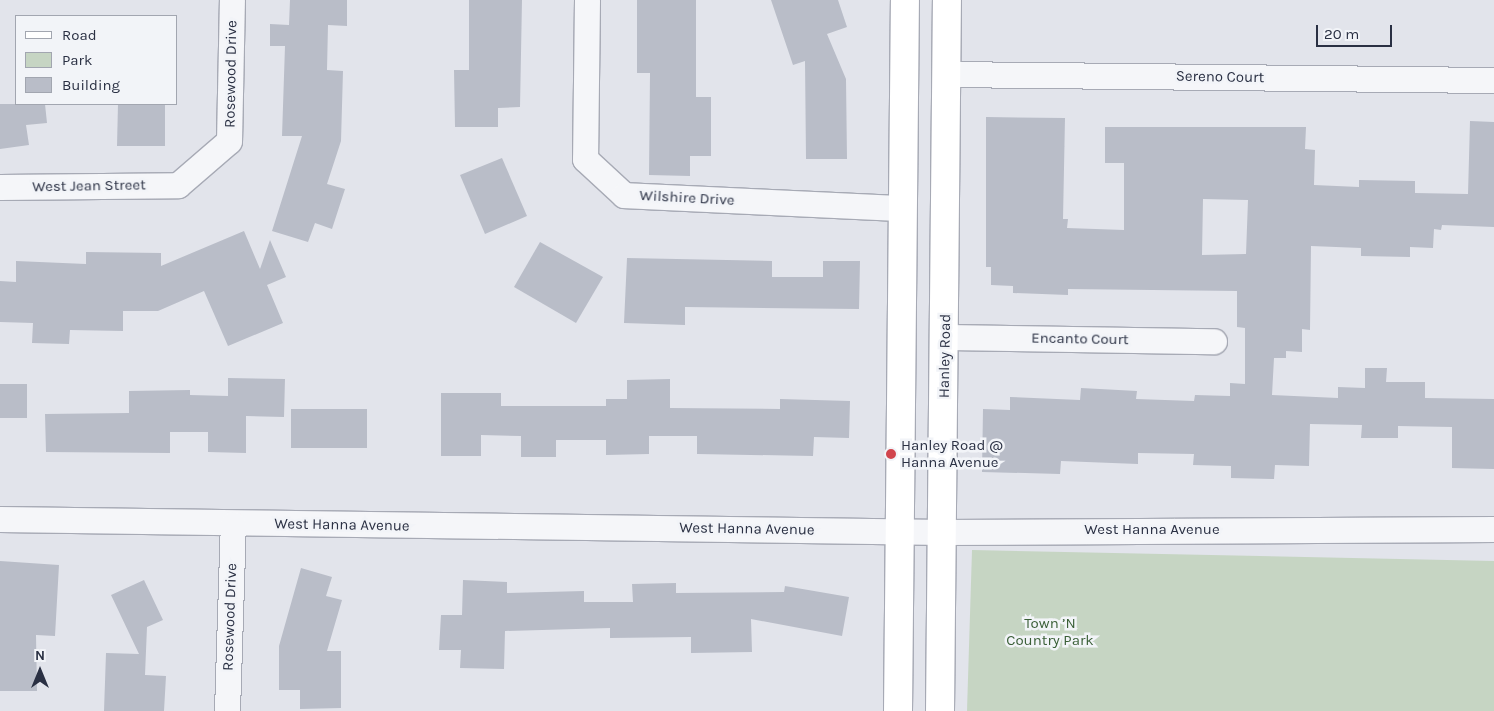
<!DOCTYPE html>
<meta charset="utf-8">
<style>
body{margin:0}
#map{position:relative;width:1494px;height:711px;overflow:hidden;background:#e2e4eb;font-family:Karla,sans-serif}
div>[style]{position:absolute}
.green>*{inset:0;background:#c6d5c3}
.building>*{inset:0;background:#b9bdc8}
.roads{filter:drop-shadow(1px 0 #a7aab5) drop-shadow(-1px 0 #a7aab5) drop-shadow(0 1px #a7aab5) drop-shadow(0 -1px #a7aab5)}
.street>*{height:25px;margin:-12.5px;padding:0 12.5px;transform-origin:12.5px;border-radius:12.5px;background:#f5f6f9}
.secondary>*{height:28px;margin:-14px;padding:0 14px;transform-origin:14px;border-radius:14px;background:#fff}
.dots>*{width:14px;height:14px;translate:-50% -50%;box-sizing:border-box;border:2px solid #f2f4f8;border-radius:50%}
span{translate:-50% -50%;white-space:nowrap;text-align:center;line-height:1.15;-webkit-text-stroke:5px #f2f4f8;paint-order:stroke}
.street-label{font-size:15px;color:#2a3043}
.poi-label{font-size:15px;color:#2a3043}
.left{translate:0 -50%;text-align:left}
.park-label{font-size:15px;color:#3a5f37}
.legend{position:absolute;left:15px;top:15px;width:162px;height:90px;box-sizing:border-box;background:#f2f4f8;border:1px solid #a2a6b0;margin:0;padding:6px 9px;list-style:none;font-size:15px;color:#2a3043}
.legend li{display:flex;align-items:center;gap:10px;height:25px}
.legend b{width:25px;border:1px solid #a2a6b0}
.north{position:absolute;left:15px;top:646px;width:50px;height:50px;-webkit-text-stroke:4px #f2f4f8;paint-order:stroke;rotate:0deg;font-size:14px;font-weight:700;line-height:20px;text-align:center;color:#2a3043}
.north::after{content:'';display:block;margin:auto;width:18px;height:22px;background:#2a3043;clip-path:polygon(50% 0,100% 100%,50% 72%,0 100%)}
.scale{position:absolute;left:1316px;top:25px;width:76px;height:22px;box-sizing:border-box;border:2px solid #2a3043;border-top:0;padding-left:6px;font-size:15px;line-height:18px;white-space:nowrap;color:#2a3043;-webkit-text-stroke:4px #f2f4f8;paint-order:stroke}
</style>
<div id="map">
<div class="green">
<i style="clip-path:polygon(972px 550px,1494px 561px,1494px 711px,967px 711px)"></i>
</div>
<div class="building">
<i style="clip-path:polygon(290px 0,347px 0,347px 26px,328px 25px,327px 70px,343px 71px,341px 141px,327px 184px,345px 189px,332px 229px,315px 223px,308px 242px,272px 231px,302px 136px,282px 136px,285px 46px,270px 46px,270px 24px,289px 25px)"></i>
<i style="clip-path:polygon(469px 0,522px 0,520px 107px,498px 108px,498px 127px,455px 127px,454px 70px,469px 70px)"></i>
<i style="clip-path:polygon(637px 0,696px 0,696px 97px,711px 97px,711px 156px,690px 156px,690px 176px,649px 175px,650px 73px,637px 73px)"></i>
<i style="clip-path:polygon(771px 0,838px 0,847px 27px,827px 34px,846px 79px,847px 159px,806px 159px,805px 61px,793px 65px)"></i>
<i style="clip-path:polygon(0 104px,45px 104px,47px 123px,26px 125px,29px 145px,0 149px)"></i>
<i style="clip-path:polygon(118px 104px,165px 104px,165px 146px,117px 146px)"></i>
<i style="clip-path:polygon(evenodd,986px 117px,1065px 118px,1063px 219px,1068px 219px,1067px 228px,1124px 230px,1124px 163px,1105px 163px,1105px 127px,1306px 127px,1305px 149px,1315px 150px,1314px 185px,1359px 187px,1359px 180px,1415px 181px,1415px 193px,1468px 194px,1470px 121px,1494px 122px,1494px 227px,1442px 225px,1441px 230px,1434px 229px,1433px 248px,1410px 247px,1410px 257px,1361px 256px,1361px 248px,1311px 246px,1310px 330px,1302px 329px,1302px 352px,1286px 351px,1286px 358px,1274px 358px,1272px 395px,1338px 398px,1338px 387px,1365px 388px,1365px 368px,1387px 368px,1386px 382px,1425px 382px,1425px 398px,1494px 399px,1494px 469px,1452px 468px,1452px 427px,1398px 426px,1398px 438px,1361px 438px,1362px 425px,1310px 424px,1309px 466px,1275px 465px,1274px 479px,1231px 478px,1231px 466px,1193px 465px,1194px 454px,1138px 453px,1138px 464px,1061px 461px,1060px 474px,982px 472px,983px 409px,1010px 410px,1010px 397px,1080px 400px,1081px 388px,1137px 391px,1136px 399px,1194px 401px,1195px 395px,1230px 396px,1230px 383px,1245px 384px,1245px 328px,1237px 327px,1237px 291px,1068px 289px,1068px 295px,1013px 293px,1013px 286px,991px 285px,991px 267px,986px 267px,986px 117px,1203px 199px,1248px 200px,1246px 254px,1202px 255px,1203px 199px)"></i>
<i style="clip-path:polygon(502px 158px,527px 216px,485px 234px,460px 175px)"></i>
<i style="clip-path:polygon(244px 231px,260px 269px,270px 240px,286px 277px,267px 285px,283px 323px,228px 346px,204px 291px,158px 311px,123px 311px,123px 331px,70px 330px,69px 344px,32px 343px,33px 323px,0 322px,0 281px,16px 282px,16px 261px,86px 264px,86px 252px,161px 253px,161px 266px)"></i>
<i style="clip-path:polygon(540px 242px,603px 277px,576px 323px,514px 287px)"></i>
<i style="clip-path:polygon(627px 258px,772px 261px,772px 277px,823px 277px,823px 261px,860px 261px,859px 309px,685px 307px,685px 325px,624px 323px)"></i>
<i style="clip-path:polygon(228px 378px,285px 379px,284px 417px,246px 416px,246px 453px,208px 452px,208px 432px,170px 432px,170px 453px,46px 452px,45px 414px,129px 413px,129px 391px,190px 390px,190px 395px,228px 396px)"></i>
<i style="clip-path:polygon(670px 379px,670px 408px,780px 409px,780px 399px,850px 401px,849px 438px,814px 437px,813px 456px,697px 454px,697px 436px,649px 436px,649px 454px,606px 455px,606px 440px,556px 440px,556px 457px,521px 457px,521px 436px,481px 435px,481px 456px,441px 456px,441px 393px,501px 393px,501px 406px,606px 406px,606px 399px,627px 399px,627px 380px)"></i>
<i style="clip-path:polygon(0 384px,27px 384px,27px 418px,0 418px)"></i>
<i style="clip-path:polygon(291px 409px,367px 409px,367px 448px,291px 448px)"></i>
<i style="clip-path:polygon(0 561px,59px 565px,55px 636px,36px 635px,37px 691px,0 691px)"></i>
<i style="clip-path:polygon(301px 568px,332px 577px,326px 596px,342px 600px,327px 651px,341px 651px,341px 708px,300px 709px,300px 690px,279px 690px,279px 646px)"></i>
<i style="clip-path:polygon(144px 580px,163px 620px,147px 627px,145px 675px,166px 676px,164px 711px,104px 711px,106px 653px,139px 654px,111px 595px)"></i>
<i style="clip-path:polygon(463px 580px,507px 582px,507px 593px,584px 591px,584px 602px,633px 602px,632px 584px,676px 583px,676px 593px,784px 592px,785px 586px,849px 597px,842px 636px,751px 619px,752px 652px,691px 653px,691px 637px,610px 638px,610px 628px,505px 631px,504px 669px,460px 668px,461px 650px,439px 650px,441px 615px,462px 615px)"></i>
</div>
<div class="roads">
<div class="street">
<i style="left:587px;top:0;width:159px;rotate:90.7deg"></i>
<i style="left:585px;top:159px;width:53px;rotate:42.7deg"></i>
<i style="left:624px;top:195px;width:278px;rotate:2.7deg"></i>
<i style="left:946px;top:74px;width:548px;rotate:0.63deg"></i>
<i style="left:0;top:187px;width:178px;rotate:-0.6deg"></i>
<i style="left:178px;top:185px;width:67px;rotate:-40.8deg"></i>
<i style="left:229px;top:141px;width:141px;rotate:-88.8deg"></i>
<i style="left:945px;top:337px;width:269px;rotate:0.9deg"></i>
<i style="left:0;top:519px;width:943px;rotate:0.79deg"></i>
<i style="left:943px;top:532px;width:551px;rotate:-0.31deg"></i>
<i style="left:227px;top:711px;width:187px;rotate:-88.2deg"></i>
</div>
<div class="secondary">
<i style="left:898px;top:711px;width:711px;rotate:-89.44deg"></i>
<i style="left:940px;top:711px;width:711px;rotate:-89.44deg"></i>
</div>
</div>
<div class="dots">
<i style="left:891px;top:454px;background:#d1454d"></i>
</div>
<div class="street-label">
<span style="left:231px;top:74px;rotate:-89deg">Rosewood Drive</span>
<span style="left:1220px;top:77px;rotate:1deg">Sereno Court</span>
<span style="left:89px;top:186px;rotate:-1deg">West Jean Street</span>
<span style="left:687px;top:198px;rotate:3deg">Wilshire Drive</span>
<span style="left:1080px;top:339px;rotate:1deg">Encanto Court</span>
<span style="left:945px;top:356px;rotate:-89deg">Hanley Road</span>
<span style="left:342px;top:525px;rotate:1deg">West Hanna Avenue</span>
<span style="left:747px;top:529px;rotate:1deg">West Hanna Avenue</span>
<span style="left:1152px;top:530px">West Hanna Avenue</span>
<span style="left:230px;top:617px;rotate:-88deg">Rosewood Drive</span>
</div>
<div class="poi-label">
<span class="left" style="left:901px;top:454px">Hanley Road @<br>Hanna Avenue</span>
</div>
<div class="park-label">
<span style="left:1050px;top:632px">Town ’N<br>Country Park</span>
</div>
<ul class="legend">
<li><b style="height:6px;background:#fff"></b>Road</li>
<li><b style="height:14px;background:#c6d5c3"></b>Park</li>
<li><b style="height:14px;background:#b9bdc8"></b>Building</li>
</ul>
<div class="north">N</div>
<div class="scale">20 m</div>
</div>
